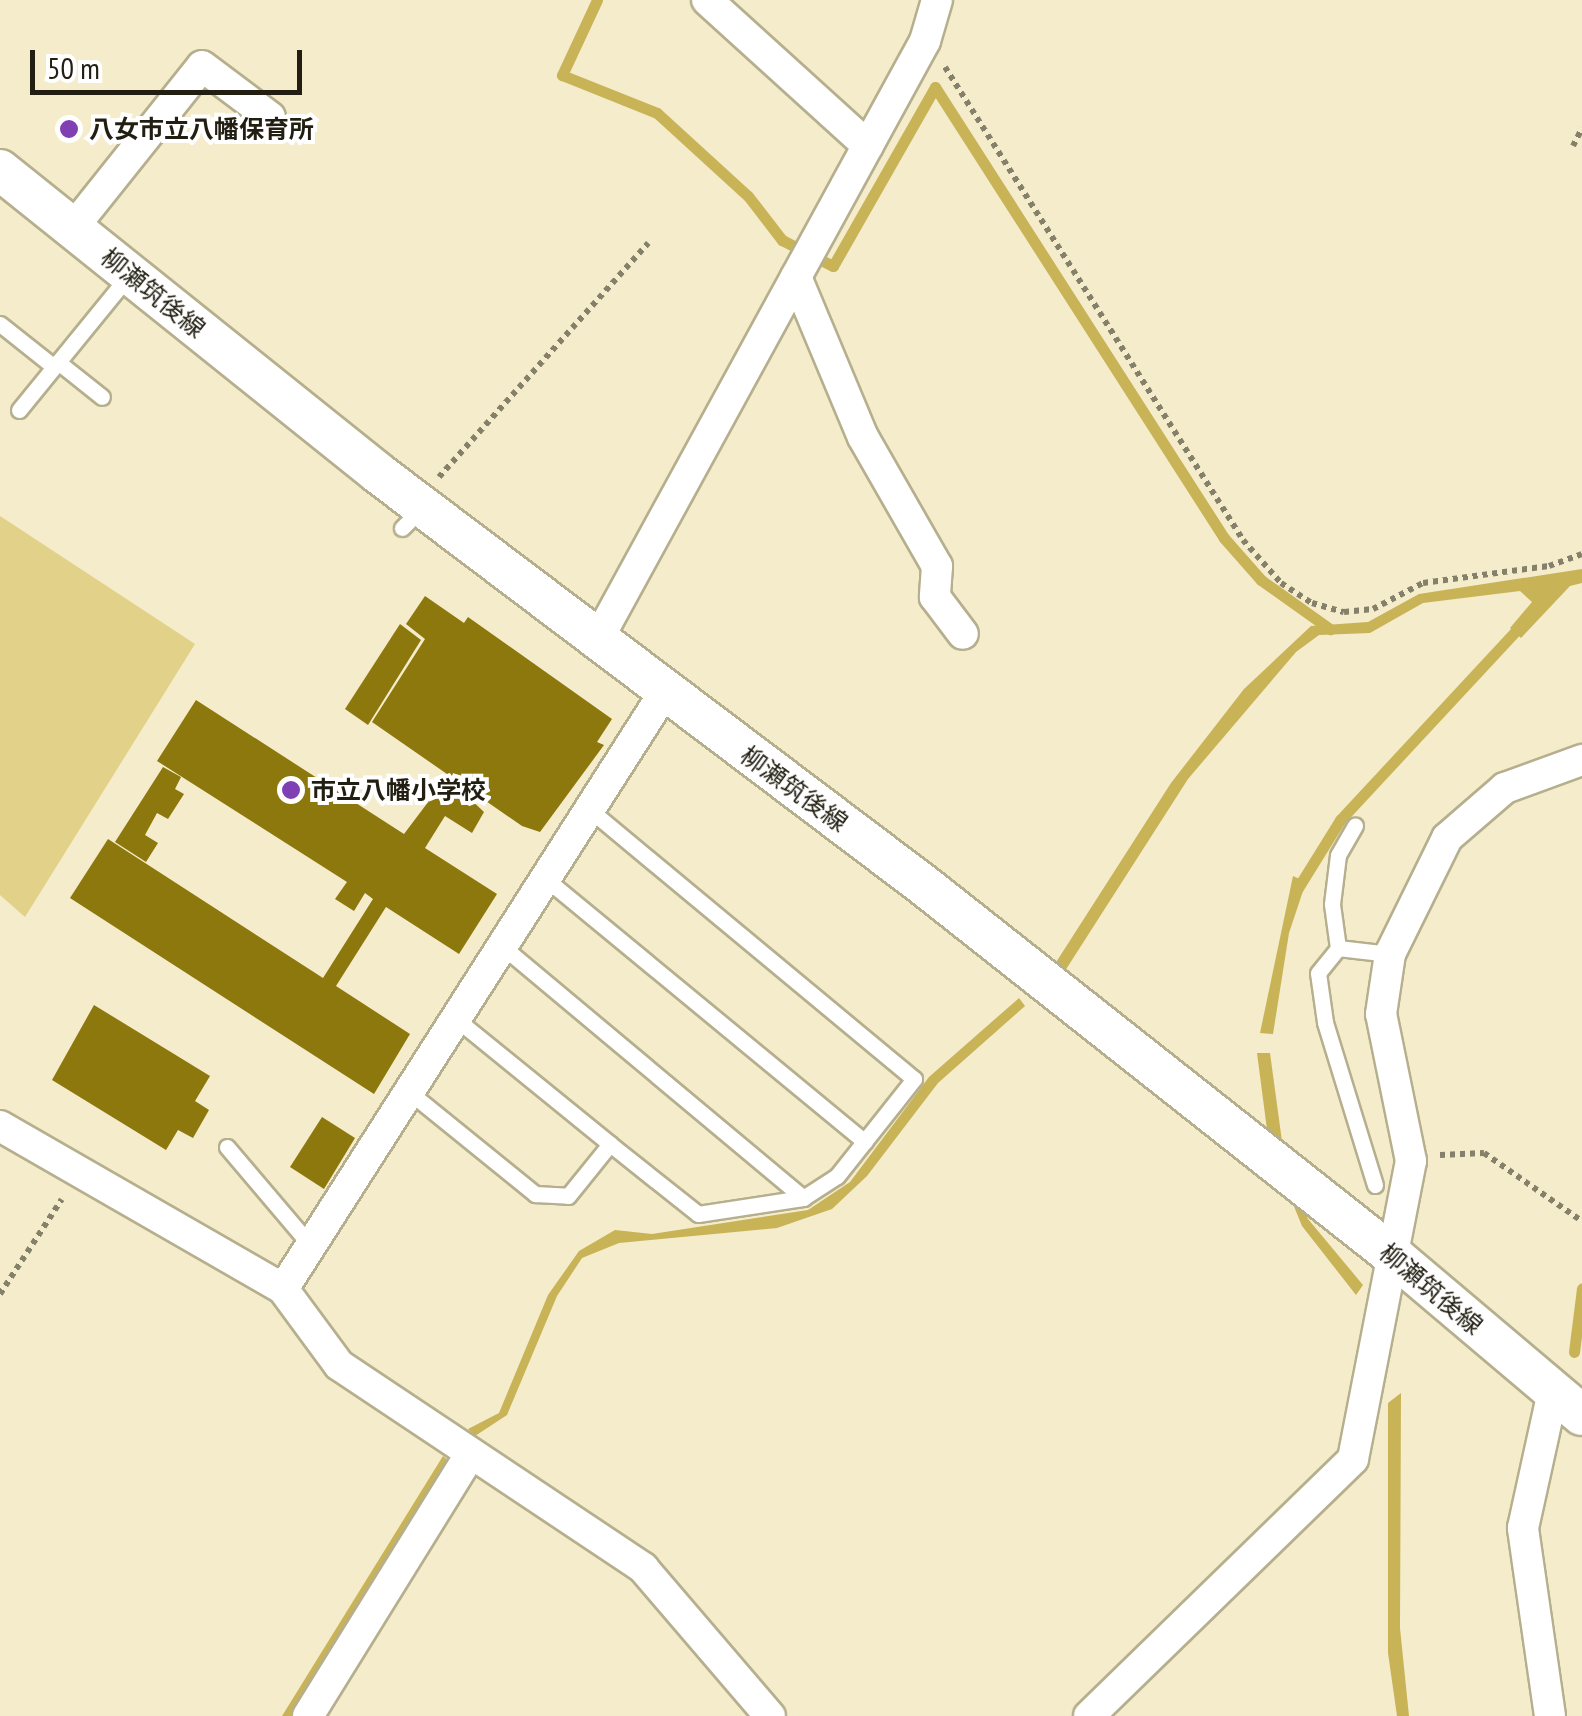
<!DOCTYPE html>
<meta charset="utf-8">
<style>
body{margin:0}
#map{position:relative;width:1582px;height:1716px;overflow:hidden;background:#f4ecca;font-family:"PT Sans Narrow","Noto Sans JP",sans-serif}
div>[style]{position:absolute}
.green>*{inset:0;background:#e2d188}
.water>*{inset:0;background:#c8b357}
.stream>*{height:11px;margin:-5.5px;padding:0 5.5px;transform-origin:5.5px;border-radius:5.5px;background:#c8b357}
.building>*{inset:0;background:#8d780d}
.path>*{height:6px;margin-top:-3px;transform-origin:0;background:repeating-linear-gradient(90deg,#858069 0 5px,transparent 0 10px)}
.roads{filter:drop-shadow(2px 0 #b6af8e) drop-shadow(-2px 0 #b6af8e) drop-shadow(0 2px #b6af8e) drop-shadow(0 -2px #b6af8e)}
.service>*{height:15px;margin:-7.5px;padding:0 7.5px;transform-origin:7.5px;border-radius:7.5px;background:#fff}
.minor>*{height:30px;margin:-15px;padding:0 15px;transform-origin:15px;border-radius:15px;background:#fff}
.secondary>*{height:40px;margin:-20px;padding:0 20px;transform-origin:20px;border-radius:20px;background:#fff}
.dots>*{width:28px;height:28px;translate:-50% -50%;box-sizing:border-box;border:5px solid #fff;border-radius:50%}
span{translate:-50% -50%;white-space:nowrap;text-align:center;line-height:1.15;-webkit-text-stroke:8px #fff;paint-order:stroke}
.poi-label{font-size:25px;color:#221f12;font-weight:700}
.left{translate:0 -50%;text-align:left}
.street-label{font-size:25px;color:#221f12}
.scale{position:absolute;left:30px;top:50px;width:272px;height:45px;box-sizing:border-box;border:5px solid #221f12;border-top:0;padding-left:12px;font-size:30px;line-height:35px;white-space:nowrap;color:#221f12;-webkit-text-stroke:8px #fff;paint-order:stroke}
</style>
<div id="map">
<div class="green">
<i style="clip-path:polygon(0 516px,195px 644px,25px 917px,0 895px)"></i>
</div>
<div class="water">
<i style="clip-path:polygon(1582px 569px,1582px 583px,1570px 586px,1521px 638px,1510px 628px,1532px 602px,1520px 591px,1423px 603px,1370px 633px,1319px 635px,1296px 652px,1188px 779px,1063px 974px,1053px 967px,1171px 783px,1244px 689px,1311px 626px,1368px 622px,1419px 594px)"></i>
<i style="clip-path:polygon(1293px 876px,1306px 882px,1289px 933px,1273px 1034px,1260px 1033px)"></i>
<i style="clip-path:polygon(1019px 998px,1025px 1006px,938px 1083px,867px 1176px,832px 1209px,777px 1228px,619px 1243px,582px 1258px,557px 1296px,507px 1415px,475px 1436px,468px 1429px,499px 1413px,548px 1295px,579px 1251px,615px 1230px,652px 1234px,808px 1210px,850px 1182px,929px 1077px)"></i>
<i style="clip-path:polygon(1257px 1053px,1270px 1053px,1284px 1156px,1308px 1219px,1363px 1285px,1356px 1295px,1302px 1226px,1269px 1145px)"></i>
<i style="clip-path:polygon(1401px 1393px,1400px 1628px,1409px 1716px,1397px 1716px,1388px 1653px,1388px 1403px)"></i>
<i style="clip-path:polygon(443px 1456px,451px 1463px,296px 1716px,282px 1716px)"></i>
</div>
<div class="stream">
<i style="left:597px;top:0;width:83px;rotate:115deg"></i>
<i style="left:562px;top:75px;width:102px;rotate:21.8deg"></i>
<i style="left:657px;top:113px;width:123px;rotate:42.4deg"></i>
<i style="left:748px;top:196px;width:56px;rotate:52.3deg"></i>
<i style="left:782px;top:240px;width:25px;rotate:27deg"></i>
<i style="left:825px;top:262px;width:9px;rotate:27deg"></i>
<i style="left:833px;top:266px;width:206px;rotate:-60.3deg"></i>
<i style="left:935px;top:87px;width:536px;rotate:57.35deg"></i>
<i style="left:1224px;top:538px;width:56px;rotate:48.6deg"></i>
<i style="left:1261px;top:580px;width:85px;rotate:35.4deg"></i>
<i style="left:1296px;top:891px;width:84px;rotate:-58.2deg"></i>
<i style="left:1340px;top:820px;width:267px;rotate:-47.1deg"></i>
<i style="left:1574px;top:1352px;width:64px;rotate:-82.8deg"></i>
</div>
<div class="building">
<i style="clip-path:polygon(425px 596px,464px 623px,468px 617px,612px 719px,597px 742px,604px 745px,540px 832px,522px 826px,372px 722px,425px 639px,406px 624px)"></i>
<i style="clip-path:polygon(400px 624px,421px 640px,368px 725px,345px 709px)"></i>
<i style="clip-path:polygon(196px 700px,404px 834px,447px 777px,484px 812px,472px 833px,445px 816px,425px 848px,497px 894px,459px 954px,386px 907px,336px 986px,410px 1034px,374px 1094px,70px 898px,108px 839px,323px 978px,373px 899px,365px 893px,354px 911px,335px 899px,347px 882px,157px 761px)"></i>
<i style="clip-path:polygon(163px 767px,181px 777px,175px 789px,184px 794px,168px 819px,157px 813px,145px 835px,158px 843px,146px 862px,115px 842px)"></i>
<i style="clip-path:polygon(94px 1005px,210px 1076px,195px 1101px,209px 1110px,193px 1138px,178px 1130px,166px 1150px,52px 1080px)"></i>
<i style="clip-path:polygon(322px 1117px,355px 1138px,324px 1189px,290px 1167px)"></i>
</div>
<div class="path">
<i style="left:945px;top:67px;width:559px;rotate:57.79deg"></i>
<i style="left:1243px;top:540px;width:57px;rotate:48.5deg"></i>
<i style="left:1281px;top:583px;width:37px;rotate:33deg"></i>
<i style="left:1312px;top:603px;width:33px;rotate:16deg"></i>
<i style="left:1344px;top:612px;width:29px;rotate:-6deg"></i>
<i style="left:1373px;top:609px;width:56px;rotate:-27.5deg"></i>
<i style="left:1423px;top:583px;width:127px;rotate:-7.7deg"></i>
<i style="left:1549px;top:566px;width:35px;rotate:-20deg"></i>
<i style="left:1573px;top:146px;width:20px;rotate:-63deg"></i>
<i style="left:439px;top:477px;width:314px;rotate:-48.2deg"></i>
<i style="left:1440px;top:1155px;width:44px;rotate:-2.6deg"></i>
<i style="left:1484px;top:1153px;width:119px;rotate:34.8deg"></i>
<i style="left:0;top:1294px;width:113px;rotate:-56.9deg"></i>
</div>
<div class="roads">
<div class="service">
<i style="left:0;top:324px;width:69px;rotate:38.5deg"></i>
<i style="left:58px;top:362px;width:56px;rotate:38.5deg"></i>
<i style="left:19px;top:410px;width:176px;rotate:-50.8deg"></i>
<i style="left:402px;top:528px;width:27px;rotate:-45deg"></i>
<i style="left:546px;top:879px;width:413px;rotate:39.5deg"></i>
<i style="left:502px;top:946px;width:393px;rotate:39.9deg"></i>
<i style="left:1338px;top:948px;width:44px;rotate:-97.8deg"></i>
<i style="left:1332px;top:904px;width:49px;rotate:-83deg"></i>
<i style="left:1338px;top:855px;width:34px;rotate:-60deg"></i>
<i style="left:455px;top:1018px;width:200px;rotate:39.1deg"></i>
<i style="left:408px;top:1091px;width:164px;rotate:39deg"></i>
<i style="left:535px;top:1194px;width:33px;rotate:3deg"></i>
<i style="left:568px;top:1196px;width:67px;rotate:-51.1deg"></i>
<i style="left:610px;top:1144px;width:112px;rotate:38.5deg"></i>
<i style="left:698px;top:1214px;width:106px;rotate:-8.7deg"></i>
<i style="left:803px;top:1198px;width:40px;rotate:-32.9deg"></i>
<i style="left:837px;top:1176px;width:124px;rotate:-51.6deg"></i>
<i style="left:914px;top:1079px;width:421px;rotate:-140.3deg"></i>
<i style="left:227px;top:1147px;width:130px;rotate:49.7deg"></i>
<i style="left:1375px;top:1185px;width:170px;rotate:-107.1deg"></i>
<i style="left:1325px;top:1022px;width:49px;rotate:-98.1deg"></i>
<i style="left:1318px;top:973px;width:32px;rotate:-51deg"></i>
<i style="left:1338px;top:948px;width:52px;rotate:6.6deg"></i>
</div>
<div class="minor">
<i style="left:707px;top:0;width:217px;rotate:42.2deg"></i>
<i style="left:72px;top:229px;width:208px;rotate:-51.4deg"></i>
<i style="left:202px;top:66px;width:85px;rotate:36.9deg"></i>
<i style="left:796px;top:277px;width:173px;rotate:67.3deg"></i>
<i style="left:863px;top:437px;width:149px;rotate:60.2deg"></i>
<i style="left:937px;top:566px;width:31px;rotate:94deg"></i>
<i style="left:935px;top:597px;width:46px;rotate:52.9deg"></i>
<i style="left:598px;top:639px;width:682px;rotate:-61.33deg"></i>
<i style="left:925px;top:41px;width:43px;rotate:-73.7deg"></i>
<i style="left:0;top:1126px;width:327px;rotate:29.9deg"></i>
<i style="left:283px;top:1289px;width:94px;rotate:53.6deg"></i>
<i style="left:339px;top:1365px;width:366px;rotate:33.7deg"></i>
<i style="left:643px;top:1568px;width:195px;rotate:49.4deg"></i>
<i style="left:283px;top:1289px;width:707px;rotate:-57.41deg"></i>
<i style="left:308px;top:1716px;width:309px;rotate:-58.2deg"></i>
<i style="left:1089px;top:1716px;width:368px;rotate:-44.2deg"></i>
<i style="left:1353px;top:1459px;width:304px;rotate:-79deg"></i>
<i style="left:1411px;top:1161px;width:150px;rotate:-101.5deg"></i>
<i style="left:1381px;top:1014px;width:61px;rotate:-81.5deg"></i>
<i style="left:1390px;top:954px;width:129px;rotate:-63.8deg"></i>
<i style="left:1447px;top:838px;width:77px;rotate:-40.8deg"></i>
<i style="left:1505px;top:788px;width:82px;rotate:-20deg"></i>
<i style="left:1550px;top:1716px;width:190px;rotate:-98.2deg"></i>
<i style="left:1523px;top:1528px;width:139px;rotate:-77.6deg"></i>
</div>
<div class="secondary">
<i style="left:0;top:170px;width:484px;rotate:38.7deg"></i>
<i style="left:378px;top:473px;width:680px;rotate:37.06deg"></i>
<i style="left:921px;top:883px;width:605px;rotate:38.29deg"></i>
<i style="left:1396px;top:1258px;width:243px;rotate:40.2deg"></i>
</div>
</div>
<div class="dots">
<i style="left:69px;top:129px;background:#803fb3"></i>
<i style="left:291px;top:790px;background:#803fb3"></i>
</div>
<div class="poi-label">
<span class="left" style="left:89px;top:129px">八女市立八幡保育所</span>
<span class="left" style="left:311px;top:790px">市立八幡小学校</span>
</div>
<div class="street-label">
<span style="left:153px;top:293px;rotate:39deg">柳瀬筑後線</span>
<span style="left:794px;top:789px;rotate:36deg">柳瀬筑後線</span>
<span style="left:1431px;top:1289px;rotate:40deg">柳瀬筑後線</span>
</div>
<div class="scale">50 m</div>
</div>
